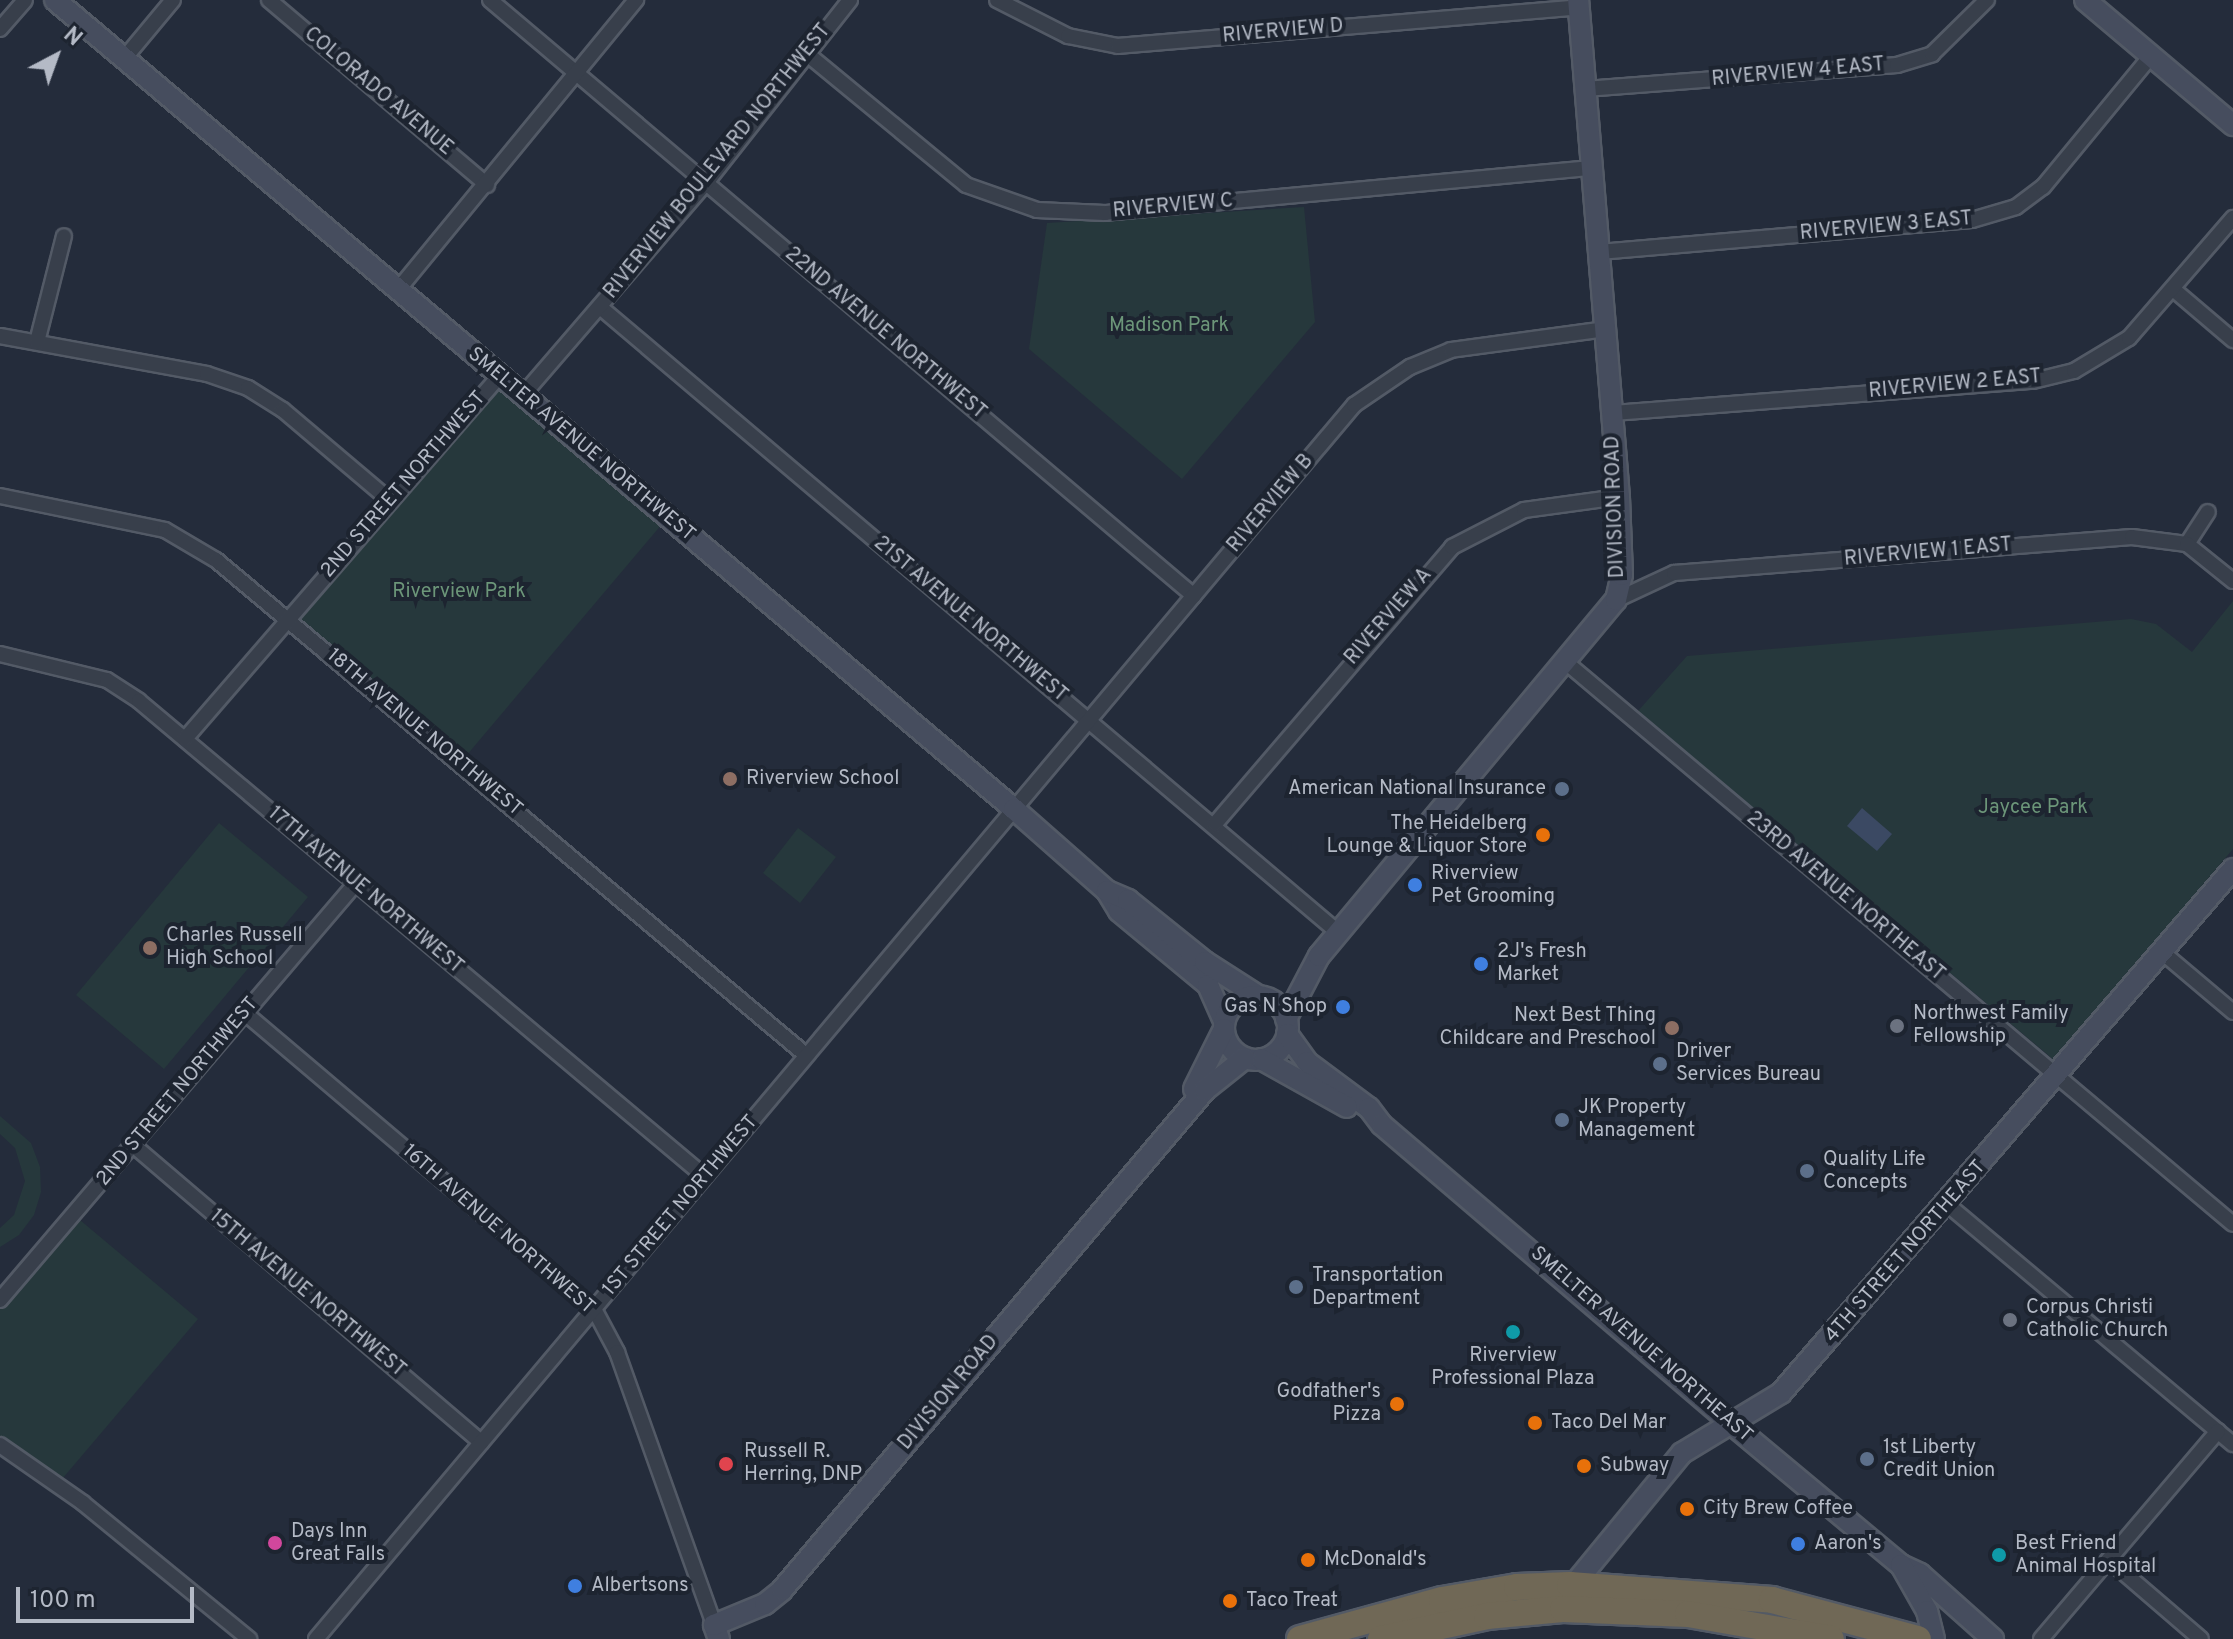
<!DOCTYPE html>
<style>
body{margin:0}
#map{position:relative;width:2233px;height:1639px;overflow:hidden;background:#242c3b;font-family:Overpass,sans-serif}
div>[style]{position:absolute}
.green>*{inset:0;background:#26383c}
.water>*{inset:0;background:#3b4963}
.roads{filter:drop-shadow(2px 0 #535a66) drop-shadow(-2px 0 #535a66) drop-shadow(0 2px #535a66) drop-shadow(0 -2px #535a66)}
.street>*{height:14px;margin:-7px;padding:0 7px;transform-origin:7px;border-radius:7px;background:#383f4b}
.secondary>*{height:20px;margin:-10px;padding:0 10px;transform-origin:10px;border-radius:10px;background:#464d5e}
.secondary>.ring{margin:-10px;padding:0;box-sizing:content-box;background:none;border:20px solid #464d5e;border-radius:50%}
.highway>*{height:26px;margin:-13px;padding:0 13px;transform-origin:13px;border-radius:13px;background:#706856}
.dots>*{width:22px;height:22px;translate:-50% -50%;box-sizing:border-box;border:4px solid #1d2430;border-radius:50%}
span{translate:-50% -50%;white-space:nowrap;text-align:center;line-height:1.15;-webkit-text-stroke:8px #1d2430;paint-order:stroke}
.street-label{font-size:20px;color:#b4bac6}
.park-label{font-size:20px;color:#6c9679}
.poi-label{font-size:20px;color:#b4bac6}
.left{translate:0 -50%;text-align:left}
.right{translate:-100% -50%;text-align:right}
.north{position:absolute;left:16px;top:16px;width:80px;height:80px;-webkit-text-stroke:6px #1d2430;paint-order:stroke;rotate:41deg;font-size:22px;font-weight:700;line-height:32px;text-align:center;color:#b4bac6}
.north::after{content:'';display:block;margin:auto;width:28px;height:36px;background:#b4bac6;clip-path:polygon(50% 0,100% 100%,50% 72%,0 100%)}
.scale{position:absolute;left:16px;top:1587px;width:178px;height:36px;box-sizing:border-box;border:4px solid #b4bac6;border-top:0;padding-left:10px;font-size:24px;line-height:28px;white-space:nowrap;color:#b4bac6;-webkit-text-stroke:6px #1d2430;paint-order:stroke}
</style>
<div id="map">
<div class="green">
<i style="clip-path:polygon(1304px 207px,1315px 322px,1182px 479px,1029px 349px,1047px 223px)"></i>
<i style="clip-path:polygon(499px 377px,668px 517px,461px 762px,288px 618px)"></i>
<i style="clip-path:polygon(2233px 601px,2233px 849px,2054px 1060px,1638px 711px,1687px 656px,2131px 619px,2156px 624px,2192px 652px)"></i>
<i style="clip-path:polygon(219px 823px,308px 897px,164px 1069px,76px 995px)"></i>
<i style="clip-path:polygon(798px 828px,836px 857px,800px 903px,763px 873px)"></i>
<i style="clip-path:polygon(0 1116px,31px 1143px,40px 1167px,41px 1192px,34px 1215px,19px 1235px,0 1247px,0 1228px,14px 1215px,25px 1181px,15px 1148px,0 1134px)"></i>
<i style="clip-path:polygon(74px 1215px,198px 1319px,57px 1485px,0 1445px,0 1300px)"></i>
</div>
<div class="water">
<i style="clip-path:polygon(1862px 808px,1892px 834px,1877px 851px,1847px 826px)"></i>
</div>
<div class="roads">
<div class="street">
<i style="left:269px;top:0;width:286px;rotate:40.3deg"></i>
<i style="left:490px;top:0;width:922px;rotate:40.25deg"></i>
<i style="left:997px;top:0;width:80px;rotate:26.9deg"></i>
<i style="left:1068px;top:36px;width:51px;rotate:11.3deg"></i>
<i style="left:1118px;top:46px;width:462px;rotate:-4.8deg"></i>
<i style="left:0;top:29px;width:38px;rotate:-49deg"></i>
<i style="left:806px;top:53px;width:207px;rotate:39.5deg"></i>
<i style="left:966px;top:185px;width:75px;rotate:19.4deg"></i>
<i style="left:1037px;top:210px;width:68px;rotate:2.5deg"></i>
<i style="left:1105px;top:213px;width:487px;rotate:-5.3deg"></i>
<i style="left:123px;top:60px;width:78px;rotate:-50.2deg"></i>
<i style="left:1585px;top:89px;width:313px;rotate:-4.4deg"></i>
<i style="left:1897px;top:65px;width:37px;rotate:-17deg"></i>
<i style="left:1932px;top:54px;width:77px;rotate:-44.5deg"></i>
<i style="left:1599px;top:252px;width:374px;rotate:-4.9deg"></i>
<i style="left:1972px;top:220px;width:46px;rotate:-16.5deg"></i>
<i style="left:2016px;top:207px;width:34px;rotate:-37deg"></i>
<i style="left:2043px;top:187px;width:170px;rotate:-50.5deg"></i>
<i style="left:2173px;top:289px;width:79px;rotate:40.4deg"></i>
<i style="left:397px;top:291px;width:377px;rotate:-50.6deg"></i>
<i style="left:600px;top:307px;width:969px;rotate:40.27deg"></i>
<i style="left:0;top:336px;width:210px;rotate:10.4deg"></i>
<i style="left:207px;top:374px;width:43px;rotate:18.9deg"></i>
<i style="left:248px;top:388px;width:41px;rotate:32.2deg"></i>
<i style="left:283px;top:410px;width:139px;rotate:40.3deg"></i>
<i style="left:37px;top:342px;width:109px;rotate:-75.7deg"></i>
<i style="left:522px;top:396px;width:281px;rotate:-49.2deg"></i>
<i style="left:706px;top:183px;width:233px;rotate:-51.8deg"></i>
<i style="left:1613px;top:413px;width:421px;rotate:-4.4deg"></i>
<i style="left:2033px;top:381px;width:42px;rotate:-13.7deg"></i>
<i style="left:2074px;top:371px;width:64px;rotate:-31deg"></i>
<i style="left:2129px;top:338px;width:159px;rotate:-49.1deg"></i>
<i style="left:0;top:496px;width:168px;rotate:11.6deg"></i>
<i style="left:165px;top:530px;width:59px;rotate:30.5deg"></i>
<i style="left:216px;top:560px;width:770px;rotate:40deg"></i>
<i style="left:2187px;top:544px;width:38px;rotate:-57deg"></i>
<i style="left:1616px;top:600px;width:64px;rotate:-25deg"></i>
<i style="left:1674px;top:573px;width:459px;rotate:-4.5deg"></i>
<i style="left:2132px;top:537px;width:55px;rotate:7.3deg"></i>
<i style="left:2187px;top:544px;width:59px;rotate:38.8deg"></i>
<i style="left:0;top:654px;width:110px;rotate:13.7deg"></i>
<i style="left:107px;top:680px;width:38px;rotate:33deg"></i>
<i style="left:139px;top:701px;width:738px;rotate:40.05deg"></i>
<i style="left:1568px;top:664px;width:869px;rotate:40.1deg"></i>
<i style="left:185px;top:739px;width:479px;rotate:-49.1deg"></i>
<i style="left:1215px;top:824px;width:365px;rotate:-49.4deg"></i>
<i style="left:1452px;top:547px;width:81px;rotate:-27.2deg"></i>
<i style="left:1524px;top:510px;width:96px;rotate:-7.8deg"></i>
<i style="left:2162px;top:952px;width:93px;rotate:40.2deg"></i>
<i style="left:245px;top:1013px;width:458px;rotate:40.3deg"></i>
<i style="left:594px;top:1309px;width:49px;rotate:61.9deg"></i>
<i style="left:617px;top:1352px;width:290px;rotate:70.4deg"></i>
<i style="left:133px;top:1145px;width:458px;rotate:40.5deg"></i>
<i style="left:1948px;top:1205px;width:372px;rotate:40deg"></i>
<i style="left:0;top:1300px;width:547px;rotate:-49.52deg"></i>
<i style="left:0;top:1445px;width:101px;rotate:34.9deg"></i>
<i style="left:83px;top:1503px;width:215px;rotate:39.3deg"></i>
<i style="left:2109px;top:1560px;width:121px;rotate:40.7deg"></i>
<i style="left:316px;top:1639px;width:1613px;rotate:-49.93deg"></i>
<i style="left:1354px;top:405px;width:68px;rotate:-34.2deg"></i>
<i style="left:1410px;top:367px;width:44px;rotate:-22.5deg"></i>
<i style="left:1451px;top:350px;width:157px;rotate:-7.7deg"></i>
<i style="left:2041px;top:1639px;width:273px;rotate:-49.6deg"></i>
</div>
<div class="secondary">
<i style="left:55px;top:0;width:1255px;rotate:40.15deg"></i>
<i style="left:1014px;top:809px;width:124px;rotate:41.4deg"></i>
<i style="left:1107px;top:891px;width:23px;rotate:59deg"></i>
<i style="left:1119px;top:911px;width:116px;rotate:39.7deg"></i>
<i style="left:1208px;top:985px;width:39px;rotate:66deg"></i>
<i style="left:2085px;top:0;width:194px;rotate:40.2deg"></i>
<i style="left:1107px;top:891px;width:23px;rotate:23deg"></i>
<i style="left:1128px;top:900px;width:99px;rotate:38.8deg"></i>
<i style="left:1205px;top:962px;width:63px;rotate:32.7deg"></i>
<i class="ring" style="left:1224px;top:996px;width:44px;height:44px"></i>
<i style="left:1286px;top:1019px;width:71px;rotate:-62.4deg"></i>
<i style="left:1319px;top:956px;width:464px;rotate:-50.2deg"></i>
<i style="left:1616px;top:600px;width:26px;rotate:-77deg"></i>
<i style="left:1622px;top:575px;width:78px;rotate:-92.2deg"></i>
<i style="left:1619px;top:497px;width:499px;rotate:-94.7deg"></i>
<i style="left:1287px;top:1034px;width:34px;rotate:54deg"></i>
<i style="left:1307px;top:1062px;width:77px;rotate:36.6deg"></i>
<i style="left:1369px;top:1108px;width:21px;rotate:53deg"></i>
<i style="left:1382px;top:1125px;width:455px;rotate:40.5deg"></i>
<i style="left:1728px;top:1421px;width:225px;rotate:39.8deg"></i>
<i style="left:1901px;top:1565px;width:21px;rotate:25deg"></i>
<i style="left:1920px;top:1574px;width:98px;rotate:41.7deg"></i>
<i style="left:1261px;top:1059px;width:98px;rotate:29.2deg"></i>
<i style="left:1194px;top:1089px;width:67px;rotate:-63.4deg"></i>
<i style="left:1901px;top:1565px;width:53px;rotate:60.5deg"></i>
<i style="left:1927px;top:1611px;width:29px;rotate:76deg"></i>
<i style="left:1567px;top:1593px;width:181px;rotate:-50.6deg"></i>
<i style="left:1682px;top:1453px;width:116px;rotate:-31.2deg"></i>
<i style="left:1781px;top:1393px;width:692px;rotate:-49.22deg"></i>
<i style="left:719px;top:1639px;width:15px;rotate:-110deg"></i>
<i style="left:714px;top:1625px;width:55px;rotate:-22.4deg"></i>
<i style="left:765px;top:1604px;width:22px;rotate:-39deg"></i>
<i style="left:782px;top:1590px;width:655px;rotate:-49.77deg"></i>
<i style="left:1205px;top:1090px;width:51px;rotate:-38.7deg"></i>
</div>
<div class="highway">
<i style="left:1300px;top:1639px;width:147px;rotate:-15.4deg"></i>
<i style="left:1442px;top:1600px;width:76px;rotate:-9.8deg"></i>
<i style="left:1517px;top:1587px;width:53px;rotate:-2.2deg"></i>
<i style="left:1570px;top:1585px;width:203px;rotate:4.2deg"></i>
<i style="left:1772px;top:1600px;width:151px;rotate:15deg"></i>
<i style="left:1381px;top:1639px;width:108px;rotate:-12.2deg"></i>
<i style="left:1487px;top:1616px;width:76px;rotate:-5.3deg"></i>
<i style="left:1563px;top:1609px;width:125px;rotate:2.3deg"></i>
<i style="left:1688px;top:1614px;width:145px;rotate:9.9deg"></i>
</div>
</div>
<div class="dots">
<i style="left:730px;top:779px;background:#8d6e63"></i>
<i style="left:1562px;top:789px;background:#5c6f8a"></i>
<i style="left:1543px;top:835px;background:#e8710a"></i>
<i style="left:1415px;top:885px;background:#3f7fe0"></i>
<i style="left:150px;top:948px;background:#8d6e63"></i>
<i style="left:1481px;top:964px;background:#3f7fe0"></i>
<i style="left:1343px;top:1007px;background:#3f7fe0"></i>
<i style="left:1897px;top:1026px;background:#6b7280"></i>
<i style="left:1672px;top:1028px;background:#8d6e63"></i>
<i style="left:1660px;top:1064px;background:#5c6f8a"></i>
<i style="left:1562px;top:1120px;background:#5c6f8a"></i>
<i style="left:1807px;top:1171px;background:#5c6f8a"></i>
<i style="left:1296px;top:1287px;background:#5c6f8a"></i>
<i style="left:2010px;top:1320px;background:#6b7280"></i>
<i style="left:1513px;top:1332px;background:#0f9aa8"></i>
<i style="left:1397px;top:1404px;background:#e8710a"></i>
<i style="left:1535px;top:1423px;background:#e8710a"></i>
<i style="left:1867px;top:1459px;background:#5c6f8a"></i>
<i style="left:726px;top:1464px;background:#e0444e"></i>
<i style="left:1584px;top:1466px;background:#e8710a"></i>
<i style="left:1687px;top:1509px;background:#e8710a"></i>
<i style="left:275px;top:1543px;background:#d1479c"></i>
<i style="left:1798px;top:1544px;background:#3f7fe0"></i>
<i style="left:1999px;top:1555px;background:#0f9aa8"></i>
<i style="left:1308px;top:1560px;background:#e8710a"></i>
<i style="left:575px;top:1586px;background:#3f7fe0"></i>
<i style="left:1230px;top:1601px;background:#e8710a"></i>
</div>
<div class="street-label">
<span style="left:1283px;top:32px;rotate:-5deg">RIVERVIEW D</span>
<span style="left:1798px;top:73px;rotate:-5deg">RIVERVIEW 4 EAST</span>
<span style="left:378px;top:92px;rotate:40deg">COLORADO AVENUE</span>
<span style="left:718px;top:162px;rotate:-51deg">RIVERVIEW BOULEVARD NORTHWEST</span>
<span style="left:1173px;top:207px;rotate:-5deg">RIVERVIEW C</span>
<span style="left:1886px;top:227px;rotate:-5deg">RIVERVIEW 3 EAST</span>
<span style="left:885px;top:334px;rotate:40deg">22ND AVENUE NORTHWEST</span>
<span style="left:1955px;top:385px;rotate:-5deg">RIVERVIEW 2 EAST</span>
<span style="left:581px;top:445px;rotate:40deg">SMELTER AVENUE NORTHWEST</span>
<span style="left:404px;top:485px;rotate:-49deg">2ND STREET NORTHWEST</span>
<span style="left:1271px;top:504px;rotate:-50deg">RIVERVIEW B</span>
<span style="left:1616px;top:507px;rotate:-92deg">DIVISION ROAD</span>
<span style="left:1928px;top:553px;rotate:-5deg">RIVERVIEW 1 EAST</span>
<span style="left:1389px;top:617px;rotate:-49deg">RIVERVIEW A</span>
<span style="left:970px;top:620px;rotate:40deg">21ST AVENUE NORTHWEST</span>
<span style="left:424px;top:733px;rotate:40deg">18TH AVENUE NORTHWEST</span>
<span style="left:365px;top:891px;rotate:40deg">17TH AVENUE NORTHWEST</span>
<span style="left:1845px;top:897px;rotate:40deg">23RD AVENUE NORTHEAST</span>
<span style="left:178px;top:1092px;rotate:-50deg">2ND STREET NORTHWEST</span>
<span style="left:681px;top:1206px;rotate:-50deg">1ST STREET NORTHWEST</span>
<span style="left:498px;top:1230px;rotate:41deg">16TH AVENUE NORTHWEST</span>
<span style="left:1906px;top:1252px;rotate:-49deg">4TH STREET NORTHEAST</span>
<span style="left:307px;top:1294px;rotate:40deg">15TH AVENUE NORTHWEST</span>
<span style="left:1641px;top:1345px;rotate:41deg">SMELTER AVENUE NORTHEAST</span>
<span style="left:949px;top:1393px;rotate:-50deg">DIVISION ROAD</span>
</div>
<div class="park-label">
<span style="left:1169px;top:326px">Madison Park</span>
<span style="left:459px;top:592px">Riverview Park</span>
<span style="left:2033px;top:808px">Jaycee Park</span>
</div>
<div class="poi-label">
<span class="left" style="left:746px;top:779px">Riverview School</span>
<span class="right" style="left:1546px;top:789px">American National Insurance</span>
<span class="right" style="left:1527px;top:836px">The Heidelberg<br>Lounge &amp; Liquor Store</span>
<span class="left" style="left:1431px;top:886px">Riverview<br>Pet Grooming</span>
<span class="left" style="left:166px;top:948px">Charles Russell<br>High School</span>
<span class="left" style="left:1497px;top:964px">2J's Fresh<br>Market</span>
<span class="right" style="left:1327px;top:1007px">Gas N Shop</span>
<span class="left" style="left:1913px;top:1026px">Northwest Family<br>Fellowship</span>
<span class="right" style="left:1656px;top:1028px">Next Best Thing<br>Childcare and Preschool</span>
<span class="left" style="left:1676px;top:1064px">Driver<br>Services Bureau</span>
<span class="left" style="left:1578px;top:1120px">JK Property<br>Management</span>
<span class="left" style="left:1823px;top:1172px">Quality Life<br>Concepts</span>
<span class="left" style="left:1312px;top:1288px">Transportation<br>Department</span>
<span class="left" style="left:2026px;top:1320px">Corpus Christi<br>Catholic Church</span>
<span style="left:1513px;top:1368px">Riverview<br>Professional Plaza</span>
<span class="right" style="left:1381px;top:1404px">Godfather's<br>Pizza</span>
<span class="left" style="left:1551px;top:1423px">Taco Del Mar</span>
<span class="left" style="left:1883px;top:1460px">1st Liberty<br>Credit Union</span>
<span class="left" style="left:744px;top:1464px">Russell R.<br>Herring, DNP</span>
<span class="left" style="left:1600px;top:1466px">Subway</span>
<span class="left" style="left:1703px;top:1509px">City Brew Coffee</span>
<span class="left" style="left:291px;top:1544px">Days Inn<br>Great Falls</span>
<span class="left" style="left:1814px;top:1544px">Aaron's</span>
<span class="left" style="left:2015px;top:1556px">Best Friend<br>Animal Hospital</span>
<span class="left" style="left:1324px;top:1560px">McDonald's</span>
<span class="left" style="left:591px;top:1586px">Albertsons</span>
<span class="left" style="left:1246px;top:1601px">Taco Treat</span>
</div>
<div class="north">N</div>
<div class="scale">100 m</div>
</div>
